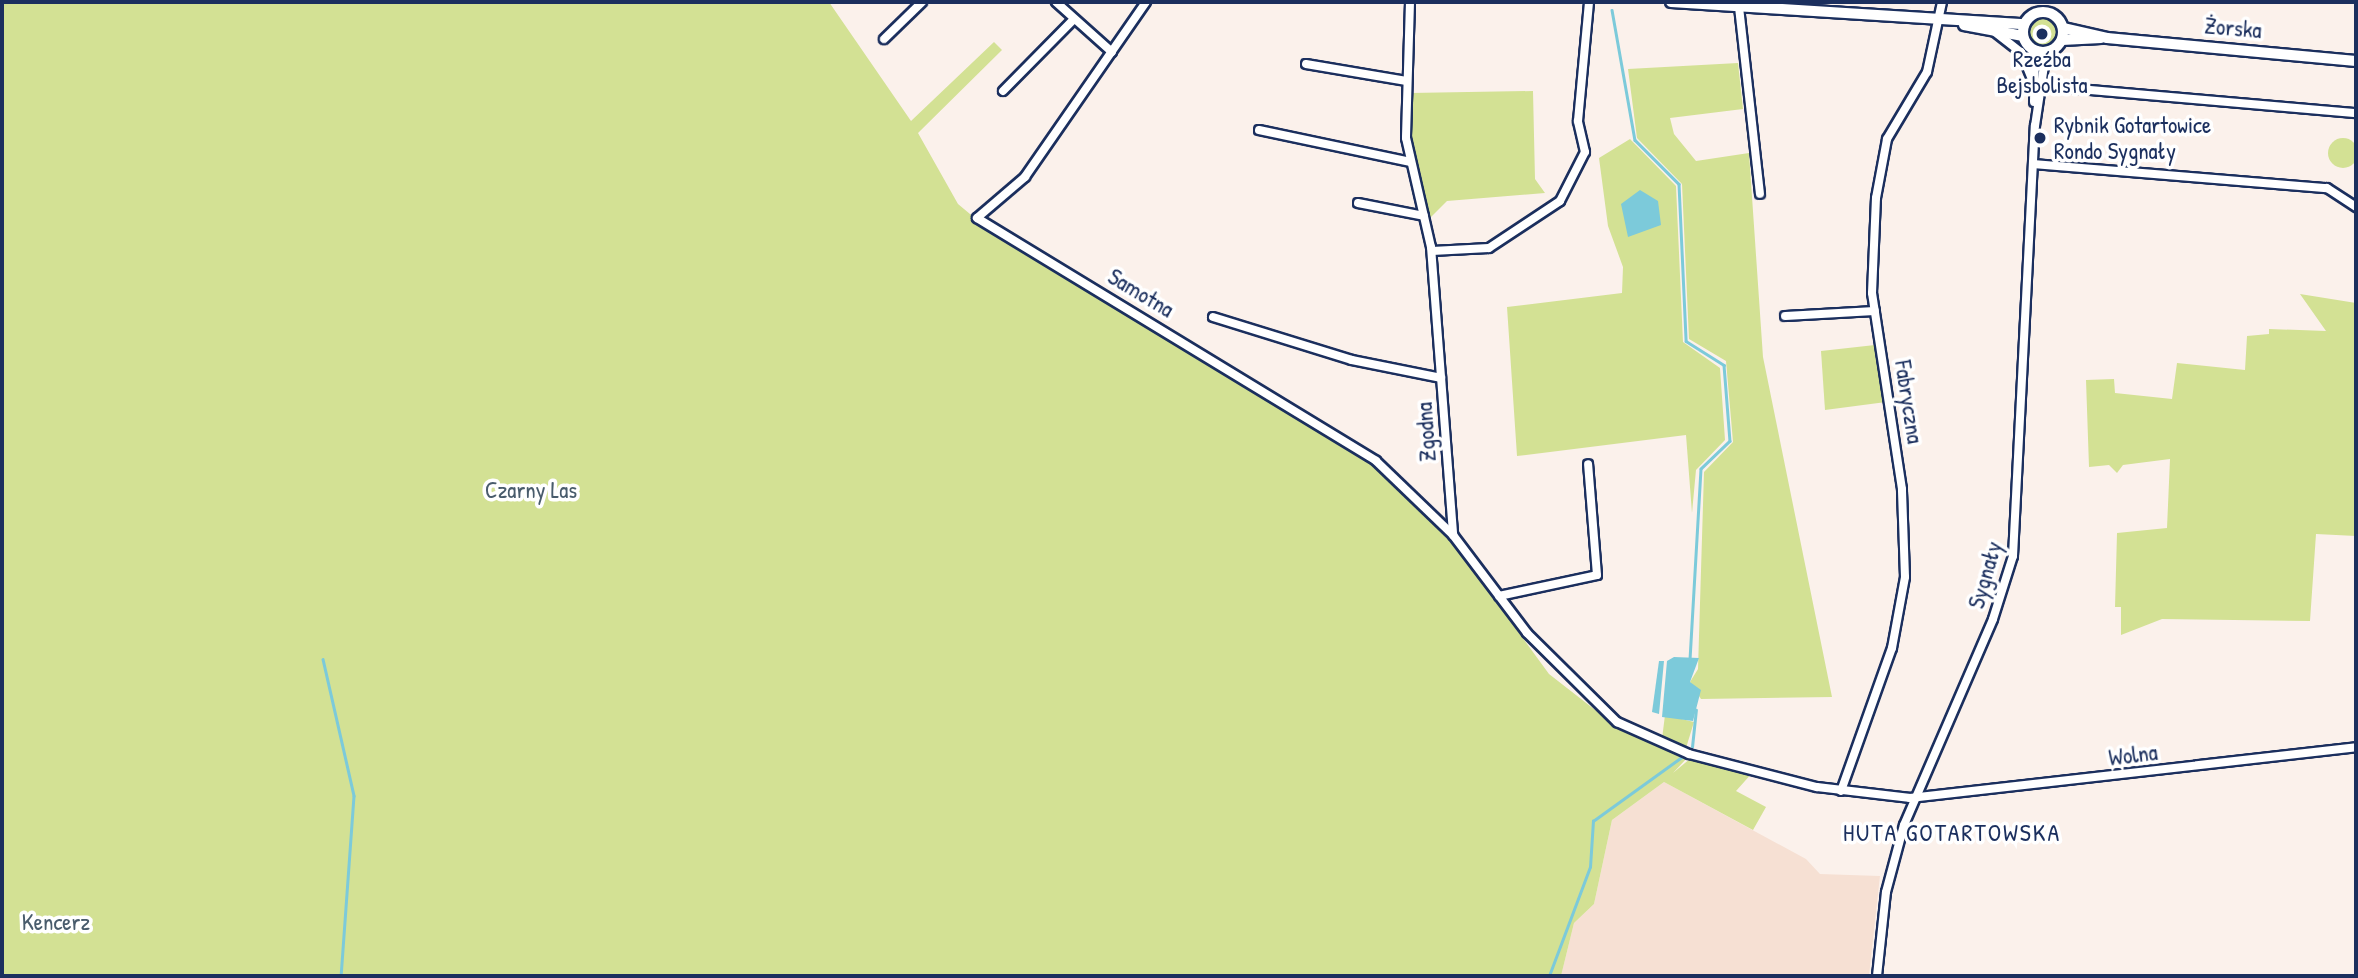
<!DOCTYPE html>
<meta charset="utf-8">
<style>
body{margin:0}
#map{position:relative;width:2358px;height:978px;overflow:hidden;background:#fbf1eb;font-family:"Patrick Hand",sans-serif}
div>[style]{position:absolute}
.built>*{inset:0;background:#f6e0d3}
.green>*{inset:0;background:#d3e194}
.round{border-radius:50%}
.water>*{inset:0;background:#7ccada}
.stream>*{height:2.5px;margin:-1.25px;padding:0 1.25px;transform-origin:1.25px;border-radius:1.25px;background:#7ccada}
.roads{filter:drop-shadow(2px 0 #1b2f5e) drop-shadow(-2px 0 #1b2f5e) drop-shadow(0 2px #1b2f5e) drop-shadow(0 -2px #1b2f5e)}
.minor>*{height:8px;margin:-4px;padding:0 4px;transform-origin:4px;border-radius:4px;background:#fff}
.secondary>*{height:10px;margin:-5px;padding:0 5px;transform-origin:5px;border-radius:5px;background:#fff}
.secondary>.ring{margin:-5px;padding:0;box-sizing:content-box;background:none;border:10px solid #fff;border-radius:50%}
.dots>*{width:19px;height:19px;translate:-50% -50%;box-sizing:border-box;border:4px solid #fff;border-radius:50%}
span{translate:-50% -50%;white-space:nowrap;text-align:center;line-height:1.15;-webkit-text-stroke:7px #fff;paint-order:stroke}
.street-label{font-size:23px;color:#1b2f5e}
.poi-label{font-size:23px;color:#1b2f5e}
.left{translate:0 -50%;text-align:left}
.park-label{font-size:23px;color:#495c6c}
.neighbourhood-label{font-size:24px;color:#1b2f5e;letter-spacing:2px}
.frame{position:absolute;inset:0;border:4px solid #1b2f5e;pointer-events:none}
</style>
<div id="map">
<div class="built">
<i style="clip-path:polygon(1664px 782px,1806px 859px,1820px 874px,1880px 876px,1869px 976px,1561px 976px,1574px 923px,1594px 904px,1612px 820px)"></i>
</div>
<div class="green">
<i style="clip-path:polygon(2px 2px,829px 2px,911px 121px,994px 42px,1002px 50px,918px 133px,958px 204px,988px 229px,1379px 467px,1452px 541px,1549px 674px,1617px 727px,1687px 758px,1673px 773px,1691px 758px,1753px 772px,1736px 791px,1766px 807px,1753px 830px,1664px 782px,1612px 820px,1594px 904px,1574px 923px,1561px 976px,2px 976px)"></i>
<i class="round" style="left:2029px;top:18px;width:28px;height:28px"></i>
<i style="clip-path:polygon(1738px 63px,1743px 109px,1670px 118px,1674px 134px,1696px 161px,1749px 153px,1763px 357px,1832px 697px,1701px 699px,1690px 682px,1698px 669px,1704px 472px,1733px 442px,1726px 361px,1689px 339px,1682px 184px,1637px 138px,1628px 69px)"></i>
<i style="clip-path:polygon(1533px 91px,1535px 179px,1545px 193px,1447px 201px,1429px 219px,1412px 147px,1410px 93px)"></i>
<i class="round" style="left:2328px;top:138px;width:30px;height:30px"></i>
<i style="clip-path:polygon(1630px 139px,1676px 186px,1683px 342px,1720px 368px,1725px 440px,1696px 470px,1692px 513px,1686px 435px,1517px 456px,1507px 307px,1622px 293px,1623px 267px,1608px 226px,1599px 158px)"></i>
<i style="clip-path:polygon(2300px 294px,2356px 303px,2356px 536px,2316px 534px,2310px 621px,2162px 619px,2121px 635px,2121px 607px,2115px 607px,2117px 533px,2167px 528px,2170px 459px,2123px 465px,2117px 473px,2109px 465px,2089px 467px,2086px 380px,2114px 379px,2115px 393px,2172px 399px,2177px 363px,2245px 370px,2247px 336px,2269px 334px,2269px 329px,2326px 331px)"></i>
<i style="clip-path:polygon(1875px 345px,1886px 402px,1825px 410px,1821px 351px)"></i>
<i style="clip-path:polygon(1665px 715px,1694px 722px,1686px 748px,1662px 739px)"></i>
</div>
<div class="water">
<i style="clip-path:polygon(1640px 190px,1658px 201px,1661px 225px,1628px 237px,1621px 204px)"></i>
<i style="clip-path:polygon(1674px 657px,1699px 658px,1690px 682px,1701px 690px,1693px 721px,1662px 717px,1667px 661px)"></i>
<i style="clip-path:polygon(1659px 661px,1664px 661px,1659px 714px,1652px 712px)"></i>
</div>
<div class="stream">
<i style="left:1612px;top:10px;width:132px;rotate:80deg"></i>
<i style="left:1635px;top:140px;width:62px;rotate:45deg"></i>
<i style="left:1679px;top:184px;width:157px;rotate:87.4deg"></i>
<i style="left:1686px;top:341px;width:45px;rotate:32.3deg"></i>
<i style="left:1724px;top:365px;width:76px;rotate:85.5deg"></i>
<i style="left:1730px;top:441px;width:40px;rotate:136deg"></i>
<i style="left:1701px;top:469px;width:191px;rotate:93.3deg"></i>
<i style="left:323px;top:659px;width:140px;rotate:77.2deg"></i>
<i style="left:354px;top:796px;width:180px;rotate:94.1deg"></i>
<i style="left:1692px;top:747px;width:37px;rotate:-84deg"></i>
<i style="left:1549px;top:976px;width:116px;rotate:-69.4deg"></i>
<i style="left:1590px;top:867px;width:46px;rotate:-86.3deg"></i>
<i style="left:1593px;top:821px;width:111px;rotate:-35.8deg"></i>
</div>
<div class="roads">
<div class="minor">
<i style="left:1056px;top:2px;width:75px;rotate:41.8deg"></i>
<i style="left:1146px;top:2px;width:213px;rotate:124.7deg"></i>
<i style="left:1025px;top:177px;width:63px;rotate:139.5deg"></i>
<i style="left:977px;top:218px;width:467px;rotate:31.3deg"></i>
<i style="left:1376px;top:461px;width:107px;rotate:43.9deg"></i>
<i style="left:1453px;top:535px;width:123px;rotate:52.9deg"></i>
<i style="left:1527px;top:633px;width:127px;rotate:44.7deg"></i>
<i style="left:1617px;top:722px;width:79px;rotate:24deg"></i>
<i style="left:1689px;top:754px;width:132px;rotate:14.5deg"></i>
<i style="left:1817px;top:787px;width:94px;rotate:6.7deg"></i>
<i style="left:1910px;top:798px;width:449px;rotate:-6.5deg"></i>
<i style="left:1410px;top:2px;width:136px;rotate:91.7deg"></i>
<i style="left:1406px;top:138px;width:112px;rotate:77.1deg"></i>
<i style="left:1431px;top:247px;width:289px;rotate:85.6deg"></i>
<i style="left:1739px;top:7px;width:188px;rotate:83.6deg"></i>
<i style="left:1995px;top:32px;width:33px;rotate:38deg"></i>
<i style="left:2021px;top:52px;width:32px;rotate:68deg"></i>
<i style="left:884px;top:39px;width:53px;rotate:-44.2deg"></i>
<i style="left:1306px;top:64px;width:102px;rotate:9.6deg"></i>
<i style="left:2034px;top:85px;width:323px;rotate:5deg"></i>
<i style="left:1003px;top:91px;width:101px;rotate:-45.4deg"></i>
<i style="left:2034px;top:102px;width:51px;rotate:-88.9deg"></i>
<i style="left:1259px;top:130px;width:155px;rotate:11.9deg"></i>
<i style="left:2033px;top:164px;width:295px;rotate:4.7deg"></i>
<i style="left:2327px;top:188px;width:35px;rotate:33deg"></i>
<i style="left:1358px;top:203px;width:67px;rotate:11.1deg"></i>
<i style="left:1432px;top:251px;width:57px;rotate:-3deg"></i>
<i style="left:1489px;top:248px;width:85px;rotate:-33.5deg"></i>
<i style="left:1560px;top:201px;width:55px;rotate:-63deg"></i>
<i style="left:1585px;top:152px;width:32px;rotate:-103deg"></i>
<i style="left:1578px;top:121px;width:120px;rotate:-84.7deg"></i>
<i style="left:1785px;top:316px;width:90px;rotate:-3.2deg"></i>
<i style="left:1213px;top:317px;width:145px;rotate:17.2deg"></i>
<i style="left:1352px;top:360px;width:91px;rotate:11.4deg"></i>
<i style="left:1499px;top:596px;width:100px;rotate:-12.1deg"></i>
<i style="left:1597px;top:575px;width:111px;rotate:-94.6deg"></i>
<i style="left:1841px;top:791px;width:152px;rotate:-70.4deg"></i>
<i style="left:1892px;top:648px;width:72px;rotate:-79.6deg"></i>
<i style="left:1905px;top:577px;width:88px;rotate:-92deg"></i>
<i style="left:1902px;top:489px;width:198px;rotate:-98.7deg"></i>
<i style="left:1872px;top:293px;width:95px;rotate:-87.6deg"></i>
<i style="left:1876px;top:198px;width:60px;rotate:-79.4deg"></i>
<i style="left:1887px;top:139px;width:78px;rotate:-59.2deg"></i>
<i style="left:1927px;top:72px;width:72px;rotate:-77.9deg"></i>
<i style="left:1877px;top:976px;width:84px;rotate:-83.9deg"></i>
<i style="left:1886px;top:892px;width:69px;rotate:-75deg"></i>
<i style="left:1904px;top:825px;width:224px;rotate:-66.6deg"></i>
<i style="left:1993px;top:619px;width:66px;rotate:-72.4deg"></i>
<i style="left:2013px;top:556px;width:431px;rotate:-87.1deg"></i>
<i style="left:2035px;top:126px;width:75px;rotate:-81.5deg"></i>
</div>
<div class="secondary">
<i style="left:1671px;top:2px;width:354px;rotate:3.6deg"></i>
<i class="ring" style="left:2023px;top:12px;width:30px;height:30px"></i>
<i style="left:1964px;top:25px;width:60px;rotate:10.6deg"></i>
<i style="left:2063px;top:28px;width:45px;rotate:12.8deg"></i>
<i style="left:2107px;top:38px;width:250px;rotate:5.3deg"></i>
<i style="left:2062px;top:40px;width:39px;rotate:-3deg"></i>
</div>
</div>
<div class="dots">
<i style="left:2042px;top:34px;background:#1b2f5e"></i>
<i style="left:2040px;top:138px;background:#1b2f5e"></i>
</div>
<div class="street-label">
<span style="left:2233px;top:28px;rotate:5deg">Żorska</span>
<span style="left:1141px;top:293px;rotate:31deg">Samotna</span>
<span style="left:1909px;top:402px;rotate:81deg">Fabryczna</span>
<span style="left:1426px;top:432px;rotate:-94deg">Zgodna</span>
<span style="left:1985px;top:575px;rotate:-74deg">Sygnały</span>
<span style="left:2133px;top:755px;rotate:-7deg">Wolna</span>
</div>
<div class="poi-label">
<span style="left:2042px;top:72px">Rzeźba<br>Bejsbolista</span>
<span class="left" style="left:2054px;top:138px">Rybnik Gotartowice<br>Rondo Sygnały</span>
</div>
<div class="park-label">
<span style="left:531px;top:490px">Czarny Las</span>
<span style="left:56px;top:922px">Kencerz</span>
</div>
<div class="neighbourhood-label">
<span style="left:1952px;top:833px">HUTA GOTARTOWSKA</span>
</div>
<div class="frame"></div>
</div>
